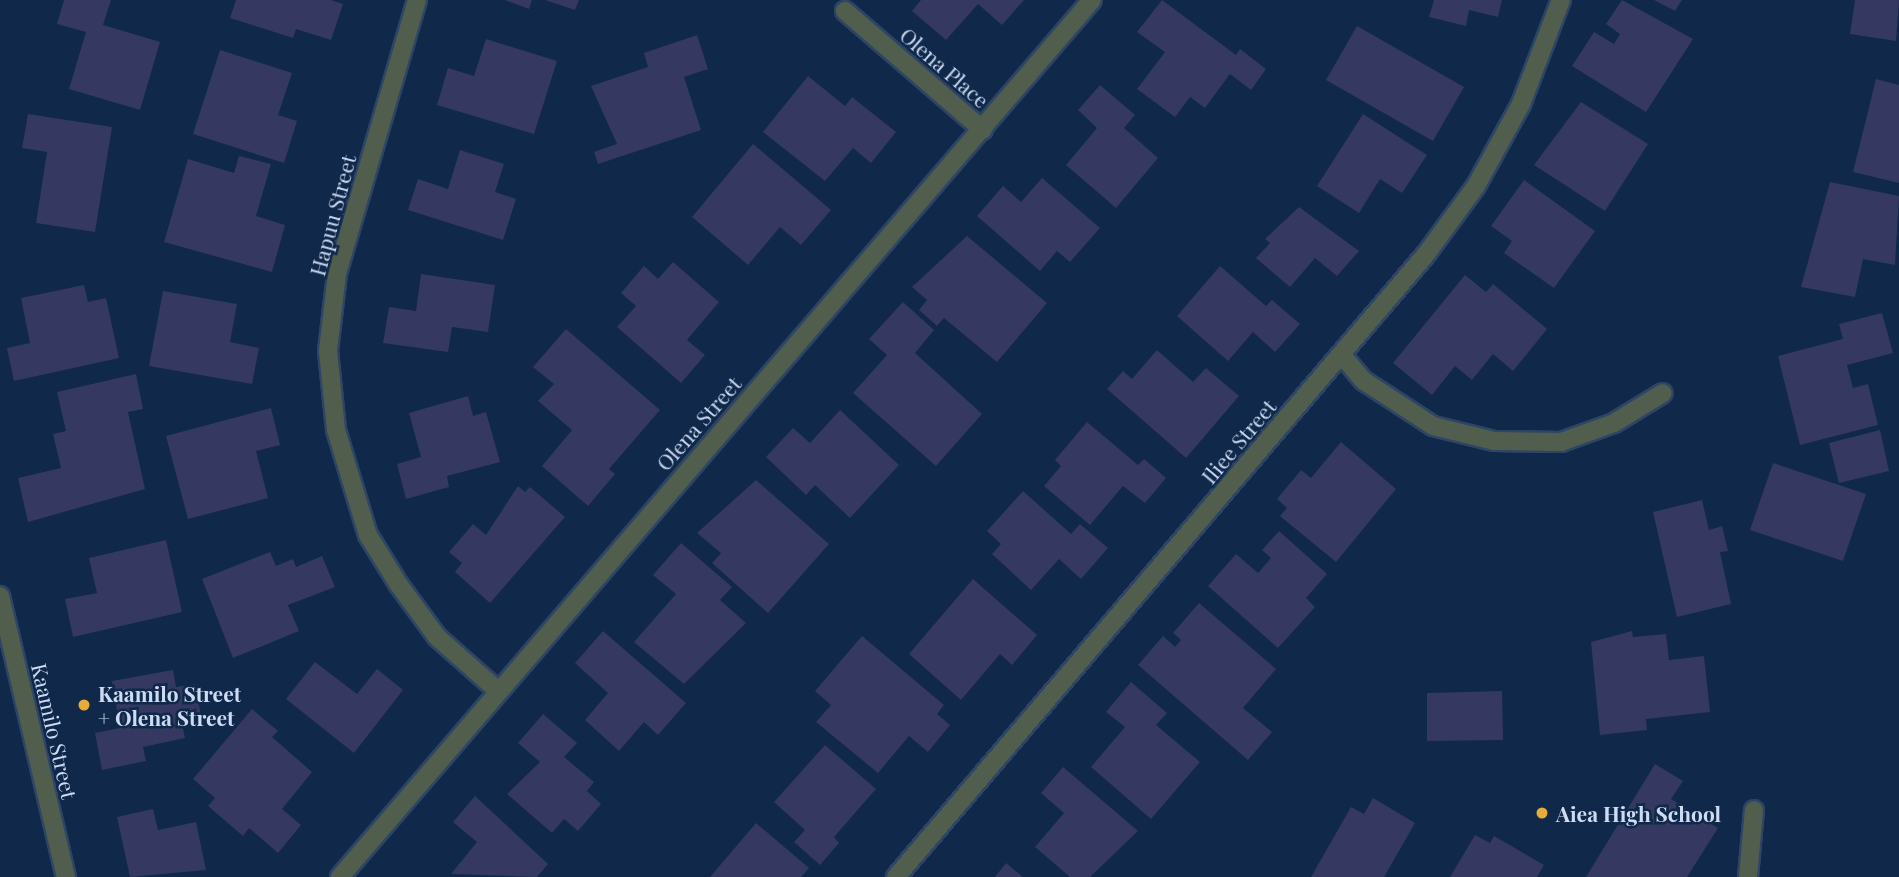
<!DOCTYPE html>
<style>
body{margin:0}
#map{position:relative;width:1899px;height:877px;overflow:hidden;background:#10284a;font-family:"Playfair Display",serif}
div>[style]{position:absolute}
.building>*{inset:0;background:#353861}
.roads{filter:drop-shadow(2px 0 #2e4565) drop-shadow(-2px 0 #2e4565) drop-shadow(0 2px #2e4565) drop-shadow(0 -2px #2e4565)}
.minor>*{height:18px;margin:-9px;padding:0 9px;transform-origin:9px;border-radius:9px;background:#515e4d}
.dots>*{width:19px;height:19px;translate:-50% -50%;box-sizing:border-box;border:4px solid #10284a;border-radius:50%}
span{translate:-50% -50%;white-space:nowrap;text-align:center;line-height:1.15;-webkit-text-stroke:5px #10284a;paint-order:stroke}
.street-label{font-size:21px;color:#cddcf3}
.poi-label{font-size:21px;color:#cddcf3;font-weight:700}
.left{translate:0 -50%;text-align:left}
</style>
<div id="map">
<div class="building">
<i style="clip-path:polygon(64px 0,111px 0,103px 25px,160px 42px,140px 110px,69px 89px,86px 32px,57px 24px)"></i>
<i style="clip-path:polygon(236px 0,331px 0,343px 4px,331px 40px,296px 29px,293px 38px,230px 18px)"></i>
<i style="clip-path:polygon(505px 0,532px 0,529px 9px)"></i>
<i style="clip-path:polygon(545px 0,579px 0,575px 10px)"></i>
<i style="clip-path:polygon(921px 0,1024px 0,1002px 25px,978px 4px,946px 40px,912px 11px)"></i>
<i style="clip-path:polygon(1162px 0,1236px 55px,1240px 49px,1266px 69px,1251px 90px,1230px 74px,1205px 108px,1190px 97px,1175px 117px,1137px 89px,1165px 52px,1137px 32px)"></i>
<i style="clip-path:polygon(1434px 0,1502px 0,1498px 17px,1469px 10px,1466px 26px,1429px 17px)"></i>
<i style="clip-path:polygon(1622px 0,1693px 39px,1646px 112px,1572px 66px,1594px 32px,1614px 44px,1620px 34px,1606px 24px)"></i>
<i style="clip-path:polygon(1654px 0,1682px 0,1675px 11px)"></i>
<i style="clip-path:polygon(1855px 0,1899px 0,1896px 41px,1850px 34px)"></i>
<i style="clip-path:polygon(1357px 26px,1464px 87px,1433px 141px,1326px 80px)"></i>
<i style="clip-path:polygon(697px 35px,708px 69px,684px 77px,701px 130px,598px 164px,594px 152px,617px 144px,591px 86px,648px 67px,644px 53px)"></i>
<i style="clip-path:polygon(486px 39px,557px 61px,534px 134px,437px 105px,448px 68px,474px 76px)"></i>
<i style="clip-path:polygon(220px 50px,292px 73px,278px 115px,297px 121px,284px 163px,193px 134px)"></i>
<i style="clip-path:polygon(808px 76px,845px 106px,852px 97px,896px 132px,871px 163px,853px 148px,825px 181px,763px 132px)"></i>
<i style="clip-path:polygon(1876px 79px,1899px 85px,1899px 183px,1853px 172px)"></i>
<i style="clip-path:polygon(1100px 85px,1135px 115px,1124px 128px,1158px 158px,1116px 208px,1066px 165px,1097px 128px,1078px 110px)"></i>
<i style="clip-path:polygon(1581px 102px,1648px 144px,1605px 211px,1534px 165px)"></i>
<i style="clip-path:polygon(28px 114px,112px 127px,95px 232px,36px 223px,47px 152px,22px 148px)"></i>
<i style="clip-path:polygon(1363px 114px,1427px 155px,1402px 193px,1380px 179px,1359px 213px,1317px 186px)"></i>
<i style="clip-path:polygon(753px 144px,831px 210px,801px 245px,780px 227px,748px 265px,692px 217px)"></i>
<i style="clip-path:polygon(460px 150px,504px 164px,495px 192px,516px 199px,503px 240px,408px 210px,418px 179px,448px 189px)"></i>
<i style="clip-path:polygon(239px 156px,271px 164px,256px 216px,285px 225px,272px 272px,164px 242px,188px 159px,234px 173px)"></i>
<i style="clip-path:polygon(1042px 178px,1100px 228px,1070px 262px,1057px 251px,1040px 271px,977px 216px,1003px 186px,1021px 202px)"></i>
<i style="clip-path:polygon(1524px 180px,1595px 231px,1554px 288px,1504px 253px,1512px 241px,1491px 226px)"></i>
<i style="clip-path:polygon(1830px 182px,1899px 196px,1895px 265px,1863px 259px,1855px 297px,1801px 287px)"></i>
<i style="clip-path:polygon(1299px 207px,1359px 251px,1337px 276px,1315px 258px,1290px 287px,1256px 258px,1270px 243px,1265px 239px)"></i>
<i style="clip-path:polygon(967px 236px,1047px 303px,997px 362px,944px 318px,937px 326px,919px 310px,927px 300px,912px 287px)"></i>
<i style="clip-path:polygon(673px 262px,719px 302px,687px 340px,705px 355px,681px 383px,617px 327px,636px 306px,621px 293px,644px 266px,658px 279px)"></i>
<i style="clip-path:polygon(1220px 266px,1266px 306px,1272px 300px,1300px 324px,1275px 352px,1253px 332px,1228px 361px,1177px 316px)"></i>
<i style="clip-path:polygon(421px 274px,495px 285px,488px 332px,452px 327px,448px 352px,383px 343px,389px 307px,416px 311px)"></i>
<i style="clip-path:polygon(1465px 275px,1486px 292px,1493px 284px,1547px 329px,1513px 371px,1493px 354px,1472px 380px,1455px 366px,1432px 395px,1393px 363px)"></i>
<i style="clip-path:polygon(84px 285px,88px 302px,106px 298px,119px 358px,14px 381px,7px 348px,30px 343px,21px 298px)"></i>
<i style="clip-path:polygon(163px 291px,237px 304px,230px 342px,259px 348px,252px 384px,149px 366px)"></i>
<i style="clip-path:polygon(903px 302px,934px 330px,915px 353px,982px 414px,936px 466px,853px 393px,887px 355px,869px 339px)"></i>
<i style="clip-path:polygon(1882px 313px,1893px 353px,1847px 365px,1853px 388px,1868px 384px,1878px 425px,1800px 445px,1778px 356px,1843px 339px,1839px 324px)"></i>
<i style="clip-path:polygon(566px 329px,660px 410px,609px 469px,615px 474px,588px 506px,542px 466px,572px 430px,538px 401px,554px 384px,533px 367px)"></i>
<i style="clip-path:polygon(1157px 350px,1193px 382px,1206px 368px,1239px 396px,1186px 458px,1107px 389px,1123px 371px,1132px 379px)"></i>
<i style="clip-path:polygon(136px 374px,143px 409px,128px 412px,145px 489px,28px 522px,18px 478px,61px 468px,53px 434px,66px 431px,57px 392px)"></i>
<i style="clip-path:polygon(468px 396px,473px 416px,486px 412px,500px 462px,447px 476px,449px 487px,406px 499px,397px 464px,421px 457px,409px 413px)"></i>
<i style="clip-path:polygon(271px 408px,280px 445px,256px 451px,268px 498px,188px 519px,166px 436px)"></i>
<i style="clip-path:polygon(840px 410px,899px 465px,850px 518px,815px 485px,806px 495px,766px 457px,793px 428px,810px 443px)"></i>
<i style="clip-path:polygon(1087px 422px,1138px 465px,1144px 459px,1166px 478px,1145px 503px,1123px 486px,1090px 525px,1044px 486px,1061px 466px,1055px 460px)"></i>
<i style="clip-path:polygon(1880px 430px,1889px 471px,1839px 483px,1829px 443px)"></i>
<i style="clip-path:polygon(1341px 442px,1396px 489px,1336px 562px,1280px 516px,1287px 508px,1277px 499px,1301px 470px,1311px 478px)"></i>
<i style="clip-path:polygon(1773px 463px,1866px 494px,1843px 561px,1750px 530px)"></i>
<i style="clip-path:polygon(756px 480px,829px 544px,768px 613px,712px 563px,721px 553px,697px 533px)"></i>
<i style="clip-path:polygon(518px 486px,525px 492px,530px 487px,565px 517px,490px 603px,455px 572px,462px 563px,449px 552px,473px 524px,486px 535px)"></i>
<i style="clip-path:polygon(1023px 491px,1071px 534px,1080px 524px,1108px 548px,1081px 579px,1059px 559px,1031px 590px,992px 554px,1001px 544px,987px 531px)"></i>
<i style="clip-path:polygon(1702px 500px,1709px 530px,1722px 526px,1728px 551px,1720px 552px,1731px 604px,1677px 617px,1653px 512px)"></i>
<i style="clip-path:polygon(1279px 531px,1327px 574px,1306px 598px,1315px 607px,1278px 648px,1208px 586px,1236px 554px,1258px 573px,1271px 558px,1262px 550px)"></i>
<i style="clip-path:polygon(166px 540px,182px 612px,73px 637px,65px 599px,97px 593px,89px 558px)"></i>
<i style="clip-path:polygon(681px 543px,732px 587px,720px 600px,746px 623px,684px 684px,634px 642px,676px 594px,653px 575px)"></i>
<i style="clip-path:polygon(270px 552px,276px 566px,293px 559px,296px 567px,322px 556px,335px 587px,288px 605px,299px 631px,233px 658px,202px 579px)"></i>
<i style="clip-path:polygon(973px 579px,1037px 635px,1012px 665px,1000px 654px,961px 700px,909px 654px)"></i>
<i style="clip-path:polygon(1199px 603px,1276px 669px,1243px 708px,1272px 732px,1248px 760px,1138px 665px,1163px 636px,1175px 647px,1181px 640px,1173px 633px)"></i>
<i style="clip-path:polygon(603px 631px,686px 703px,658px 735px,644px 722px,619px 751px,585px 720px,608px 693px,575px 663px)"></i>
<i style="clip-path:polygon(1632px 631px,1633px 637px,1666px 634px,1669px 660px,1704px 656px,1710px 712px,1646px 719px,1647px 730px,1600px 735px,1591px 642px)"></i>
<i style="clip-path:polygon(862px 636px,944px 705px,937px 714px,950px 725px,928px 752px,909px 736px,878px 773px,816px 722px,831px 705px,815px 691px)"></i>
<i style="clip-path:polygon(315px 662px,357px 694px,377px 669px,403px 690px,354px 753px,286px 699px)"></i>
<i style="clip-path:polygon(173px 670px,176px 687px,195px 684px,202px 721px,182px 724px,185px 738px,143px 747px,146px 761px,102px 770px,95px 733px,120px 728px,112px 681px)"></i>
<i style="clip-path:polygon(1131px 682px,1167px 713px,1156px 725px,1200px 762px,1151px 819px,1091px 767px,1125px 727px,1106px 712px)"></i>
<i style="clip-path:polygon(1502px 691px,1503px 740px,1427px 741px,1427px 693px)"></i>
<i style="clip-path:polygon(252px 709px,278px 731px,272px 737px,312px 772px,282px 809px,301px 825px,278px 853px,249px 828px,243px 836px,208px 806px,215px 798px,193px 779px)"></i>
<i style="clip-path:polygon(543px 714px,577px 743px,564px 757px,594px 782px,587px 791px,601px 804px,578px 831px,564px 819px,552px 833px,507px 794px,540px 762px,518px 743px)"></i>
<i style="clip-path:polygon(825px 745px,876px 789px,834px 837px,839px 843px,820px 865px,794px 842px,805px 830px,774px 802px)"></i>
<i style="clip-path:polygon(1655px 764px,1683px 781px,1671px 799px,1718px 828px,1687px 877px,1586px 877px)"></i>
<i style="clip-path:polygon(1063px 767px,1138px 831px,1090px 877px,1070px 877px,1035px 847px,1064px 813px,1041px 793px)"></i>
<i style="clip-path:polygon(475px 796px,548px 864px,537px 877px,451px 874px,477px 842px,453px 822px)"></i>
<i style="clip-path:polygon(1373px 798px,1415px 823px,1384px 877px,1311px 877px,1351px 807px,1364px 814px)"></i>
<i style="clip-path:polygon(153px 809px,158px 830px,196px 822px,206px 870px,130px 877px,117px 817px)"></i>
<i style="clip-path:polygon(756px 823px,809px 868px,801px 877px,710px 877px)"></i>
<i style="clip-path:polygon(1475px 835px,1490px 843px,1494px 836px,1544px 865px,1537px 877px,1450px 877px)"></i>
<i style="clip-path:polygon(1006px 863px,1023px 877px,995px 877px)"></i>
</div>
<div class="roads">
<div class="minor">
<i style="left:417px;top:0;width:285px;rotate:106.3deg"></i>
<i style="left:337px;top:274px;width:78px;rotate:96.7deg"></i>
<i style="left:328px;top:351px;width:79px;rotate:84.2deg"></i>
<i style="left:336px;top:430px;width:110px;rotate:73.1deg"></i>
<i style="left:368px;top:535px;width:59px;rotate:58.2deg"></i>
<i style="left:399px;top:585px;width:64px;rotate:53.8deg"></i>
<i style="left:437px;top:637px;width:79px;rotate:41.4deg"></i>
<i style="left:845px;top:11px;width:182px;rotate:40.8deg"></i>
<i style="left:1341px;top:354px;width:35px;rotate:50deg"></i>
<i style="left:1364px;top:381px;width:82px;rotate:33.1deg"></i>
<i style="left:1433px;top:426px;width:63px;rotate:13.8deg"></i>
<i style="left:1494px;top:441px;width:67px;rotate:0.9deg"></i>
<i style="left:1561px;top:442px;width:56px;rotate:-19.7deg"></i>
<i style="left:1614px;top:423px;width:57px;rotate:-31.5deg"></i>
<i style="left:0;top:596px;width:289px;rotate:76.8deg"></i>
<i style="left:340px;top:877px;width:1155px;rotate:-49.39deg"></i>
<i style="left:896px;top:877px;width:819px;rotate:-49.6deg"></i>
<i style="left:1427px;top:253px;width:83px;rotate:-53.8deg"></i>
<i style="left:1476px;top:186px;width:94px;rotate:-61.2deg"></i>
<i style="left:1521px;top:104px;width:111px;rotate:-69deg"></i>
<i style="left:1748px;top:877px;width:67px;rotate:-84.9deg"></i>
</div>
</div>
<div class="dots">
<i style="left:84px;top:705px;background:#e9ab38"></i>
<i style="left:1542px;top:813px;background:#e9ab38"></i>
</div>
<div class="street-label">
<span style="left:945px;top:67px;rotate:41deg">Olena Place</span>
<span style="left:332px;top:215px;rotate:-75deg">Hapuu Street</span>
<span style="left:698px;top:423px;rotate:-49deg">Olena Street</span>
<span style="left:1238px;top:441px;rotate:-50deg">Iliee Street</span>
<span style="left:55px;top:731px;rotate:77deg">Kaamilo Street</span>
</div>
<div class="poi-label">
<span class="left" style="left:98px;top:705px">Kaamilo Street<br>+ Olena Street</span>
<span class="left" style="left:1556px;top:813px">Aiea High School</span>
</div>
</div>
